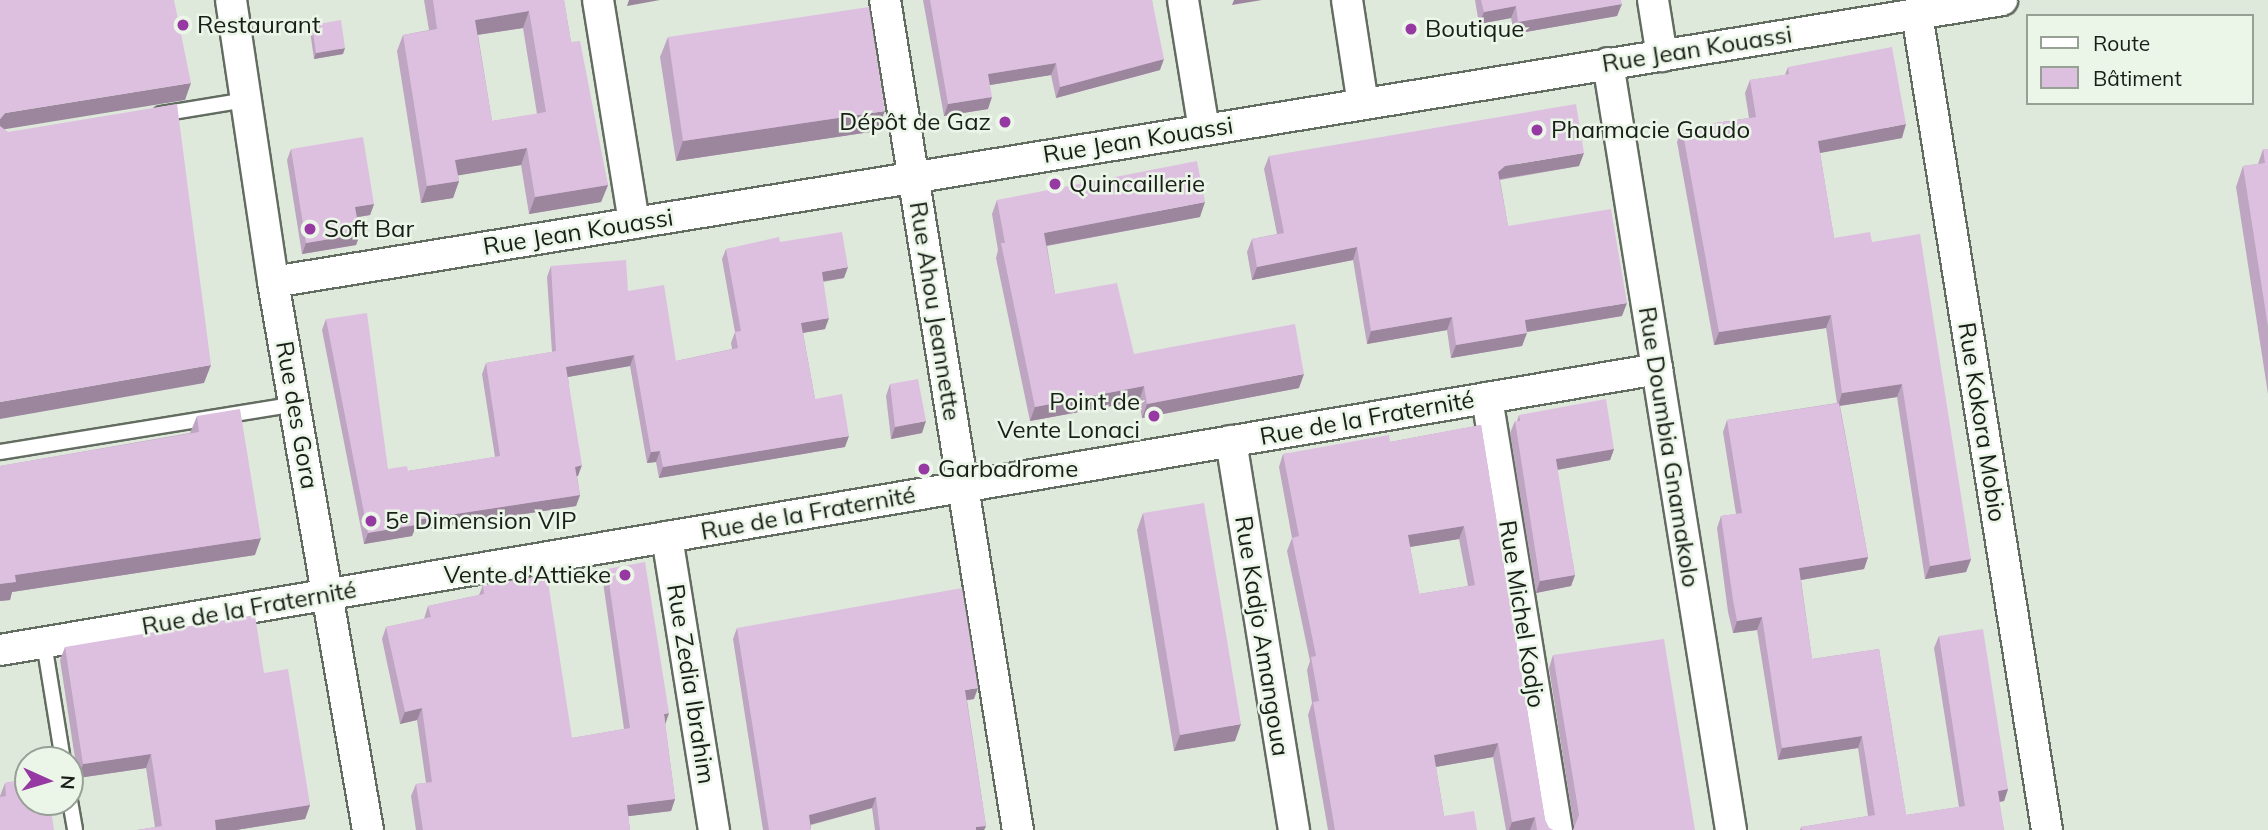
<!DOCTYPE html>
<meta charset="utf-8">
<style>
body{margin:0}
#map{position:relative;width:2268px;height:830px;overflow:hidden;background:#dee9db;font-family:Mulish,sans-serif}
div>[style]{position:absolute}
.roads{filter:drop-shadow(2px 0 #636c60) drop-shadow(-2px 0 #636c60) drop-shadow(0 2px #636c60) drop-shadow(0 -2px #636c60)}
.service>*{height:14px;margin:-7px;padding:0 7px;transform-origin:7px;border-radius:7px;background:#fff}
.minor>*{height:30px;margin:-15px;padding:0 15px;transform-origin:15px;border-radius:15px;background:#fff}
.wall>*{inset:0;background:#bea5c1}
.shaded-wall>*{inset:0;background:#9b869d}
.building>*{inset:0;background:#ddc0e0}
.dots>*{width:19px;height:19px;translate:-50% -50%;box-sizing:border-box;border:4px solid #ebf6e8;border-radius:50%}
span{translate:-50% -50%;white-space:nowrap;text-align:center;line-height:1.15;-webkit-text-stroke:5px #ebf6e8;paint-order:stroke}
.poi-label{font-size:24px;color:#1a1e19}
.left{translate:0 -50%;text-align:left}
.right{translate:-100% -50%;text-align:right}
.street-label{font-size:24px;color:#1a1e19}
.legend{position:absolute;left:2026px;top:14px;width:228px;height:91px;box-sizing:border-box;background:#ebf6e8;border:2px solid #97a095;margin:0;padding:9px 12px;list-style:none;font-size:21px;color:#1a1e19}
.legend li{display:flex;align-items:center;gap:14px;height:35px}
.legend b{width:35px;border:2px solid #97a095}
.north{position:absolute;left:14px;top:746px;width:70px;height:70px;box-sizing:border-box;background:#ebf6e8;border:2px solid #97a095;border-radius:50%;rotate:94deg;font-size:19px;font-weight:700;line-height:28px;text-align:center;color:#1a1e19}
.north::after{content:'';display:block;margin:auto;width:24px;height:32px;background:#9739a2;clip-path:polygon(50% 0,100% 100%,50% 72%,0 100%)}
</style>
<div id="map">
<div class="roads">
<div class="service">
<i style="left:161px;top:114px;width:86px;rotate:-9.4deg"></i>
<i style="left:0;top:452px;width:299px;rotate:-9.2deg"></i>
<i style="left:44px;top:643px;width:119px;rotate:80.8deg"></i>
<i style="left:70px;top:801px;width:29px;rotate:80deg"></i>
</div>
<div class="minor">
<i style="left:231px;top:0;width:285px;rotate:81.5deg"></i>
<i style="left:273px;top:282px;width:556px;rotate:80.17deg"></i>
<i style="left:598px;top:0;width:226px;rotate:80.8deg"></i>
<i style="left:885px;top:0;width:841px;rotate:80.9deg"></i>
<i style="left:1183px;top:0;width:131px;rotate:80.8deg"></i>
<i style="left:1347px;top:0;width:105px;rotate:81.3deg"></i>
<i style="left:1653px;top:0;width:57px;rotate:80.9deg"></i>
<i style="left:1917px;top:14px;width:826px;rotate:80.95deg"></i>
<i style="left:1608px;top:63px;width:777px;rotate:80.89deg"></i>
<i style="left:273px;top:282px;width:1752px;rotate:-9.26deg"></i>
<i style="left:1487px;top:398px;width:438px;rotate:80.8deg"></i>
<i style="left:1231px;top:441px;width:394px;rotate:80.8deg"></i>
<i style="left:667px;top:537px;width:297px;rotate:80.9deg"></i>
<i style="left:0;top:650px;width:1681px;rotate:-9.62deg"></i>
</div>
</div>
<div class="wall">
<i style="clip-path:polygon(evenodd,424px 0,564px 0,571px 42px,608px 185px,601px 202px,529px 214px,521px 165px,458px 175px,459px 181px,453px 198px,421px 203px,397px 51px,403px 35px,429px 30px,424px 0,523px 28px,537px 114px,492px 121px,478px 35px,523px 28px)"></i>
<i style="clip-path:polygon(923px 0,1152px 0,1160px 70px,1056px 98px,1051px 75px,990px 85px,988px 109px,944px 116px)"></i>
<i style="clip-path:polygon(1475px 0,1621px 0,1617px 16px,1514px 34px,1511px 18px,1479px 24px)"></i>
<i style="clip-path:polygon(312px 25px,343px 54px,314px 59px,310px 31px)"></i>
<i style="clip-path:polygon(668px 37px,877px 131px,676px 161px,660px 57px)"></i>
<i style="clip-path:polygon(1788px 67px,1902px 138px,1820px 153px,1834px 238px,1872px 242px,1971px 559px,1966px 572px,1925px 579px,1897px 397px,1840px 406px,1868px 557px,1864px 569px,1801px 580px,1812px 659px,1879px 649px,1906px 815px,1959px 807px,1934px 648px,1939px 636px,2008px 789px,2004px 801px,1999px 802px,2004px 830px,1800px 830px,1801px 827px,1868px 816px,1858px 748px,1778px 760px,1757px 630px,1733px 633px,1728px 612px,1717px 528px,1721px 516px,1736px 514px,1723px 432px,1727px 420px,1837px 403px,1826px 328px,1714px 345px,1677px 142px,1682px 128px,1749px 118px,1745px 93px,1750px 80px,1785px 75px)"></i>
<i style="clip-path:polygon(291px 149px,374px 204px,370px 215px,357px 217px,360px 234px,356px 245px,302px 254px,287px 160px)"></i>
<i style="clip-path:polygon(2263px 149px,2268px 149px,2268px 394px,2236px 187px,2243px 166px,2258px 164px)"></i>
<i style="clip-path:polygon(1269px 156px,1579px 166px,1500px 180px,1508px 226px,1622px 316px,1527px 332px,1522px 346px,1451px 358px,1447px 330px,1367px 344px,1353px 260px,1252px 280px,1247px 252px,1252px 239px,1277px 234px,1264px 169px)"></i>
<i style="clip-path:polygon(997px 200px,1200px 217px,1047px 246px,1055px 294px,1134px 354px,1299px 388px,1142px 418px,1139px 401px,1030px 421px,996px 258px,998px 250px,992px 214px)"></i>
<i style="clip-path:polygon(780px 242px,844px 278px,823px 282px,825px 329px,803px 333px,815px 399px,845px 447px,659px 478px,656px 462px,647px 463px,630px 366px,568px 377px,578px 476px,577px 476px,580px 495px,576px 506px,414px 531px,412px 536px,364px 544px,322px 330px,326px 319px,388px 469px,408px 471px,495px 457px,482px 374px,486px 363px,552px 352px,547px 277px,551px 266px,628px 291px,676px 361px,732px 349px,731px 343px,735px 332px,722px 259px,726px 249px)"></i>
<i style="clip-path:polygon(890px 384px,922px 433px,891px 439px,886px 396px)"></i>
<i style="clip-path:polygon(1519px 415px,1614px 449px,1610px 460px,1557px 470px,1575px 575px,1571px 586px,1536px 593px,1510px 433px,1515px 421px,1517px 421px)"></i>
<i style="clip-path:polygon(197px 416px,255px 555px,12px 592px,10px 600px,0 601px,0 466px,190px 433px)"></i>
<i style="clip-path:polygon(evenodd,1481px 425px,1545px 820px,1549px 828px,1553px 830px,1506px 830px,1493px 757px,1436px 767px,1444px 816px,1477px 830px,1328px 830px,1308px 715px,1312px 703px,1307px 670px,1310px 661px,1287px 551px,1292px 538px,1279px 467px,1283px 454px,1390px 442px,1481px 425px,1459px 539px,1468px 586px,1419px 594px,1410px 547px,1459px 539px)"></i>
<i style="clip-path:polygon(1143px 513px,1235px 741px,1174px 751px,1137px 530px)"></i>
<i style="clip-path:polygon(607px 569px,665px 723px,675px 799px,671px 811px,628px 816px,630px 830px,416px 830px,411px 796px,416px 784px,426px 783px,417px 720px,400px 724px,382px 639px,386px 627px,424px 619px,428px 606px,479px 595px,483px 585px,572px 738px,624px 729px,603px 582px)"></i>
<i style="clip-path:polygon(737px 628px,974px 699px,967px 700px,986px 826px,984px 830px,875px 830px,872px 808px,811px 825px,811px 830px,763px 830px,733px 639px)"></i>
<i style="clip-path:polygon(65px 647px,264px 673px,310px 805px,305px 819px,236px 830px,137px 830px,155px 827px,146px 768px,78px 778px,60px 660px)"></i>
<i style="clip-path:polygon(1553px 655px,1695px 830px,1574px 827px,1549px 668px)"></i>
<i style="clip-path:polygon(28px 779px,0 830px,0 796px,5px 783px)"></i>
</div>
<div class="shaded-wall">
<i style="clip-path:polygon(629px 0,660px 0,627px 6px)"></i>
<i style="clip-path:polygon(1234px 0,1262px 0,1232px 5px)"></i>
<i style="clip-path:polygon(1622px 4px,1617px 16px,1514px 34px,1518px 22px)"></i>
<i style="clip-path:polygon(1516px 6px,1511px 18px,1479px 24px,1484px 12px)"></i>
<i style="clip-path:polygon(529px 11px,523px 28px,469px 36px,475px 20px)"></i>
<i style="clip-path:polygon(345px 48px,343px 54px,314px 59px,316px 53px)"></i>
<i style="clip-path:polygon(1164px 59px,1160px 70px,1056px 98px,1060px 87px)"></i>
<i style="clip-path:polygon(1056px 63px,1051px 75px,984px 86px,988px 74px)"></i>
<i style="clip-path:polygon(191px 83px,185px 100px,0 130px,0 119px,5px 113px)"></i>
<i style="clip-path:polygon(992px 97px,988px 109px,944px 116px,948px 104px)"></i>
<i style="clip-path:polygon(885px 111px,877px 131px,676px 161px,683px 141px)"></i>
<i style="clip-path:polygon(1906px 124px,1902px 138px,1814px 154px,1818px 141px)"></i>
<i style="clip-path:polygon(527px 148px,521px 165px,449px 177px,455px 160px)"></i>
<i style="clip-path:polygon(1584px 153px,1579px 166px,1500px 179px,1494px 185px,1498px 172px,1505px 166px)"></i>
<i style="clip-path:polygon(459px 181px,453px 198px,421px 203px,427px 186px)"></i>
<i style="clip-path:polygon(608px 185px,601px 202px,529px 214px,535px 197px)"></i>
<i style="clip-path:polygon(1205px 202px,1200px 217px,1039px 247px,1044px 233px)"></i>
<i style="clip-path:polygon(374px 204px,370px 215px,352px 218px,355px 207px)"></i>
<i style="clip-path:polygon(360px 234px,356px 245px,302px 254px,306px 243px)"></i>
<i style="clip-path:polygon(1357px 247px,1353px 260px,1252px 280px,1257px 267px)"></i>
<i style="clip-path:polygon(848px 267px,844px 278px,818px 282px,822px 272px)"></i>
<i style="clip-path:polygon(1627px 303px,1622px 316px,1520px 333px,1525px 320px)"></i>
<i style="clip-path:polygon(1831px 315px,1826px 328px,1714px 345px,1719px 332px)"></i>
<i style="clip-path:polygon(1452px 317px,1447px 330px,1367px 344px,1371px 331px)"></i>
<i style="clip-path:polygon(829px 318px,825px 329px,797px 334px,801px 323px)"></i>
<i style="clip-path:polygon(1527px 333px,1522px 346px,1451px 358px,1456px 345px)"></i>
<i style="clip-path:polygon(634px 355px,630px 366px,562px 378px,566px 367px)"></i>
<i style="clip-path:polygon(211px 365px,204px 383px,0 419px,0 402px)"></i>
<i style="clip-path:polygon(1304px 374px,1299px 388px,1142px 418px,1147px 404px)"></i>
<i style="clip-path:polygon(1902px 384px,1897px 397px,1838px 406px,1842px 393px)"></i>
<i style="clip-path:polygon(1144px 386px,1139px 401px,1030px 421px,1035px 407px)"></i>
<i style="clip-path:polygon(926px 421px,922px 433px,891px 439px,895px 427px)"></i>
<i style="clip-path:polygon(849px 436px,845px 447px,659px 478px,663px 467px)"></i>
<i style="clip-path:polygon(1614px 449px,1610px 460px,1551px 471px,1556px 459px)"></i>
<i style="clip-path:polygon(660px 451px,656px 462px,647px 463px,651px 452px)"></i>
<i style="clip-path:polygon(582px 465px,578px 476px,571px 477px,575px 467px)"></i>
<i style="clip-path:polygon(580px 495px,576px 506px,414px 531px,412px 536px,364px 544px,368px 533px,416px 520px)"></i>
<i style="clip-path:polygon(1464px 526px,1459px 539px,1403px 548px,1408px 535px)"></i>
<i style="clip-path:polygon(261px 538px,255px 555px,12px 592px,10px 600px,0 601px,0 584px,15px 575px)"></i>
<i style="clip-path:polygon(1868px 557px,1864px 569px,1795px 581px,1799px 568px)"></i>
<i style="clip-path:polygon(1971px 559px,1966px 572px,1925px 579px,1930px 566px)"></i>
<i style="clip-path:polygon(1575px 575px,1571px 586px,1536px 593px,1540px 581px)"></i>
<i style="clip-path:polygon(1762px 617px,1757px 630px,1733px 633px,1737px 621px)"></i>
<i style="clip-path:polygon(978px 688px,974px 699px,961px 701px,965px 690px)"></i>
<i style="clip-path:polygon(422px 708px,417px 720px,400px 724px,405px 712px)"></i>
<i style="clip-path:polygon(669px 713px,665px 725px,664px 714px)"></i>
<i style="clip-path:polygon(1241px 724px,1235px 741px,1174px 751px,1180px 735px)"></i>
<i style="clip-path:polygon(1862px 736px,1858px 748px,1778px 760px,1782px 748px)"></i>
<i style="clip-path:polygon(1498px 743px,1493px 757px,1429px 768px,1434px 755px)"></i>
<i style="clip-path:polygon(151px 754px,146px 768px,78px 778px,83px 764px)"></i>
<i style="clip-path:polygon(2008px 789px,2004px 801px,1993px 803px,1998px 791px)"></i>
<i style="clip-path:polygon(876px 797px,872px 808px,805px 826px,809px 815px)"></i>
<i style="clip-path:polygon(675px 799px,671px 811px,622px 817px,627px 805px)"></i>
<i style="clip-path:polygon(310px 805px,305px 819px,236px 830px,212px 830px,215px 820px)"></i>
<i style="clip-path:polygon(1535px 817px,1530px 830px,1509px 830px,1512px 822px)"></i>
<i style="clip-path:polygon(986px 826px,984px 830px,975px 830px,976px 827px)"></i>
</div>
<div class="building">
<i style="clip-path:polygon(0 0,174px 0,191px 83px,5px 113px,0 119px)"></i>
<i style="clip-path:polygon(evenodd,433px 0,564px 0,571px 42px,580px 41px,608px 185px,535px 197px,527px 148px,455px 160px,459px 181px,427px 186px,403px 35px,437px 29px,433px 0,529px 11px,546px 112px,492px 121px,475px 20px,529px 11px)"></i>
<i style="clip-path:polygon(930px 0,1152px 0,1164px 59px,1060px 87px,1056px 63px,988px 74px,992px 97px,948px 104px)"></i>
<i style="clip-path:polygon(1481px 0,1621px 0,1622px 4px,1518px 22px,1516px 6px,1484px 12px)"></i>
<i style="clip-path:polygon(869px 7px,885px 111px,683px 141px,668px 37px)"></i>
<i style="clip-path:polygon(341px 20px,345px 48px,316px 53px,312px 25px)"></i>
<i style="clip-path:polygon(1892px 47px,1906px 124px,1818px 141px,1834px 238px,1870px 232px,1872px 242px,1920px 234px,1971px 559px,1930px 566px,1902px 384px,1842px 393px,1831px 315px,1719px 332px,1682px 128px,1756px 117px,1750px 80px,1789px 74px,1788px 67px)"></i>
<i style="clip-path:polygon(177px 104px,211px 365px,0 402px,0 126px,8px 132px)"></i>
<i style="clip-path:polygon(1576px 104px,1584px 153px,1505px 166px,1498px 172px,1508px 226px,1611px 209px,1627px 303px,1525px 320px,1527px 333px,1456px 345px,1452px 317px,1371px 331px,1357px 247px,1257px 267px,1252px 239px,1284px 233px,1269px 156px)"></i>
<i style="clip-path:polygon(363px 137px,374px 204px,355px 207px,360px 234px,306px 243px,291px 149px)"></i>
<i style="clip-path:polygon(2263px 149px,2268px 149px,2268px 327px,2243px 166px,2265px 163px)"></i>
<i style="clip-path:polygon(1197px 161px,1205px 202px,1044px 233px,1055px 294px,1117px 283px,1134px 354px,1295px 324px,1304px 374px,1147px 404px,1144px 386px,1035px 407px,1001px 243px,1005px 243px,997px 200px)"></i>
<i style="clip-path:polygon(842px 232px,848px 267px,822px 272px,829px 318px,801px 323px,815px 399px,842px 394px,849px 436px,663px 467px,660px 451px,651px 452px,634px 355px,566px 367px,582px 465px,575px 467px,580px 495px,416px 520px,416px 525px,368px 533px,326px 319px,367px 313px,388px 469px,407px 466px,408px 471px,500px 456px,486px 363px,556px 351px,551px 266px,626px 260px,628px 291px,664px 285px,676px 361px,738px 348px,735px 332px,741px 331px,726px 249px,779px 237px,780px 242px)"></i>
<i style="clip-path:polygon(918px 379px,926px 421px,895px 427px,890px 384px)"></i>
<i style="clip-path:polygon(1606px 399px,1614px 449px,1556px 459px,1575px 575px,1540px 581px,1515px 421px,1520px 421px,1519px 415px)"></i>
<i style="clip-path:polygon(1839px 403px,1868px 557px,1799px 568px,1812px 659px,1879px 649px,1906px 815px,1965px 806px,1939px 636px,1983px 629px,2008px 789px,1998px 791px,2004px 830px,1802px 830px,1801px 827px,1875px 815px,1862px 736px,1782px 748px,1762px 617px,1737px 621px,1733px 600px,1721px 516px,1742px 513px,1727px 420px)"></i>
<i style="clip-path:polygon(240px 409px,261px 538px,15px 575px,16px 582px,0 584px,0 466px,199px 432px,197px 416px)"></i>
<i style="clip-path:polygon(evenodd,1481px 425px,1545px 820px,1549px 828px,1553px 830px,1537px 830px,1535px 817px,1512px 822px,1498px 743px,1434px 755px,1444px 816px,1474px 811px,1477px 830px,1335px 830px,1313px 702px,1319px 701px,1311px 657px,1316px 656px,1292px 538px,1299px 536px,1283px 454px,1389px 435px,1390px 442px,1481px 425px,1464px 526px,1475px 585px,1419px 594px,1408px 535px,1464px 526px)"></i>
<i style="clip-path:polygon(1204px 503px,1241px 724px,1180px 735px,1143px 513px)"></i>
<i style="clip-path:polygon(645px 562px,669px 713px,664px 714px,675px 799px,627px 805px,630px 830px,423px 830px,416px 784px,432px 782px,422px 708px,405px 712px,386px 627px,431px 617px,428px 606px,484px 594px,483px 585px,547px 575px,572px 738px,630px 728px,607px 569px)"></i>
<i style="clip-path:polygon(962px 588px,978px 688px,965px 690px,986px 826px,976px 827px,976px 830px,880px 830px,876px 797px,809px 815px,811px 830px,769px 830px,737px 628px)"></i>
<i style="clip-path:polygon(255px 615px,264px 673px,288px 669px,310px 805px,215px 820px,216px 830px,137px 830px,162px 826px,151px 754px,83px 764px,65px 647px)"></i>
<i style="clip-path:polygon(1664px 639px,1695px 830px,1573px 830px,1579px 815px,1553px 655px)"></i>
<i style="clip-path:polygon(28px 779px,28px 802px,50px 802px,54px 830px,0 830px,0 797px,6px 796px,5px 783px)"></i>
</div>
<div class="dots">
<i style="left:183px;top:25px;background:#9739a2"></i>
<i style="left:1411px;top:29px;background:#9739a2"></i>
<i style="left:1005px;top:122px;background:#9739a2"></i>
<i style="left:1537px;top:130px;background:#9739a2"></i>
<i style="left:1055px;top:184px;background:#9739a2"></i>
<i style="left:310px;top:229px;background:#9739a2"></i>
<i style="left:1154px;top:416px;background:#9739a2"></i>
<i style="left:924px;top:469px;background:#9739a2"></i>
<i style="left:371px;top:521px;background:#9739a2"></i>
<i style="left:625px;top:575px;background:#9739a2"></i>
</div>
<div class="poi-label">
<span class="left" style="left:197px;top:25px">Restaurant</span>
<span class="left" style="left:1425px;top:29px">Boutique</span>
<span class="right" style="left:991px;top:122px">Dépôt de Gaz</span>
<span class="left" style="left:1551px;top:130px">Pharmacie Gaudo</span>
<span class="left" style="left:1069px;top:184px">Quincaillerie</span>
<span class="left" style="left:324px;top:229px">Soft Bar</span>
<span class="right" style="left:1140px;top:416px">Point de<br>Vente Lonaci</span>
<span class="left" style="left:938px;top:469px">Garbadrome</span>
<span class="left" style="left:385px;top:521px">5ᵉ Dimension VIP</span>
<span class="right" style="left:611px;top:575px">Vente d'Attieke</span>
</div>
<div class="street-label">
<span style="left:1697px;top:49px;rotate:-9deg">Rue Jean Kouassi</span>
<span style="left:1138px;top:140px;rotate:-9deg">Rue Jean Kouassi</span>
<span style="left:578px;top:232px;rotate:-9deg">Rue Jean Kouassi</span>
<span style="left:935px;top:311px;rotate:81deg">Rue Ahou Jeannette</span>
<span style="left:297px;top:415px;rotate:80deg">Rue des Gora</span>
<span style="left:1367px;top:418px;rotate:-10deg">Rue de la Fraternité</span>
<span style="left:1982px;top:422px;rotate:81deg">Rue Kokora Mobio</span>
<span style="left:1669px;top:447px;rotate:81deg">Rue Doumbia Gnamakolo</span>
<span style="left:808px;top:513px;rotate:-10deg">Rue de la Fraternité</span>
<span style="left:249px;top:608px;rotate:-10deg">Rue de la Fraternité</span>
<span style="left:1522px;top:614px;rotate:81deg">Rue Michel Kodjo</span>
<span style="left:1262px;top:636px;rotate:81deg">Rue Kadjo Amangoua</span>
<span style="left:691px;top:684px;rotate:81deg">Rue Zedia Ibrahim</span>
</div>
<ul class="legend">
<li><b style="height:9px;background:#fff"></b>Route</li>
<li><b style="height:19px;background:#ddc0e0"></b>Bâtiment</li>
</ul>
<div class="north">N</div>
</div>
